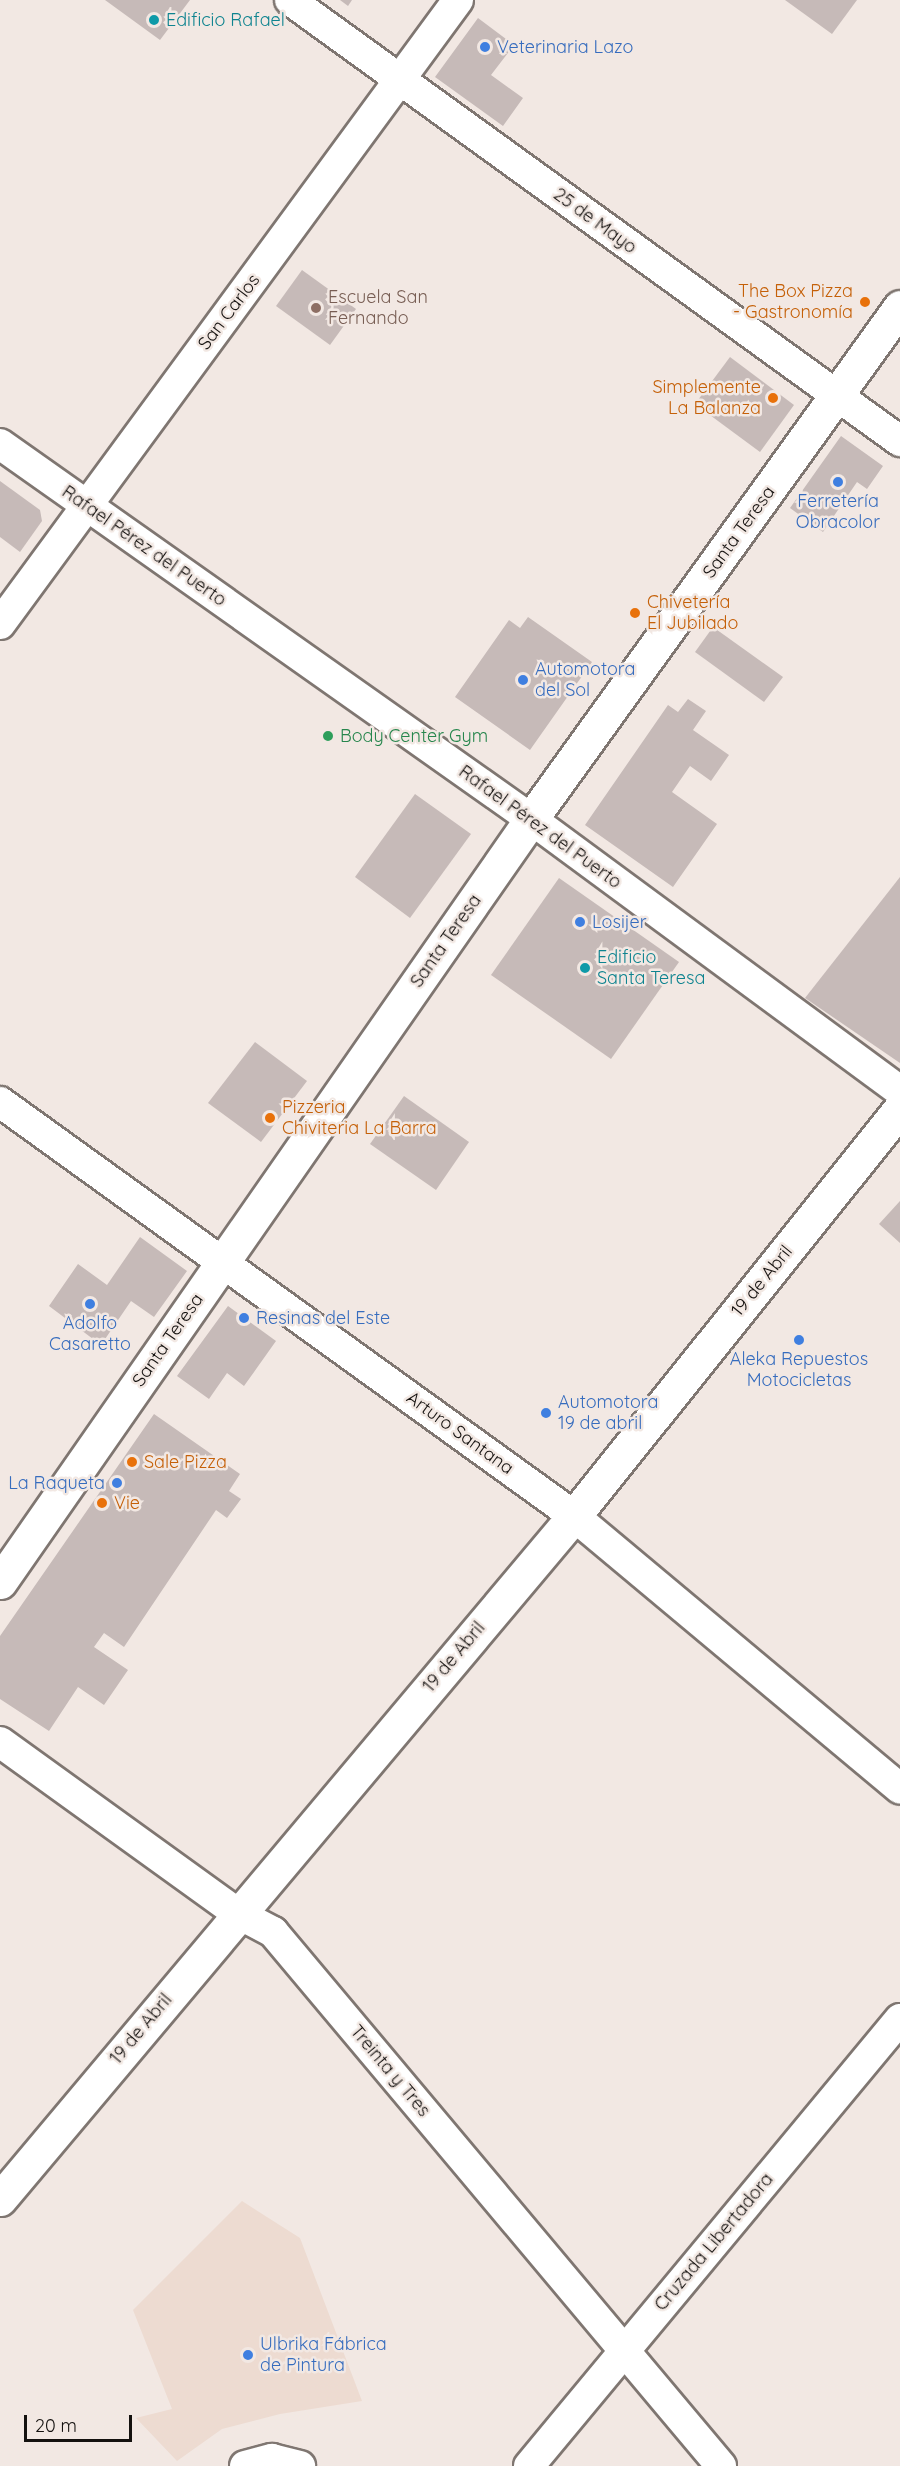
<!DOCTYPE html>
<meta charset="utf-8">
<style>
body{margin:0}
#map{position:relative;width:900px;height:2466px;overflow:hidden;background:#f2e8e3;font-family:Quicksand,sans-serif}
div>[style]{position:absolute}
.built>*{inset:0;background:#eddbd1}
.building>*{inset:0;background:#c6bab8}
.roads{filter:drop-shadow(2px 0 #7f7671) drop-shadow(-2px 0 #7f7671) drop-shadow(0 2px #7f7671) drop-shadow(0 -2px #7f7671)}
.minor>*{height:30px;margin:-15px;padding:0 15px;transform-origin:15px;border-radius:15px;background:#fff}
.tertiary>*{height:33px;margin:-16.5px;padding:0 16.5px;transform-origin:16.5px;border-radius:16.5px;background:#fff}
.dots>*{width:16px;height:16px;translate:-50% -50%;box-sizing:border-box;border:3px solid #f2e8e3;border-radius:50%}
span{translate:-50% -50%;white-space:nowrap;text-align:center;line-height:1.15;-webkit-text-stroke:5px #f2e8e3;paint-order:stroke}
.culture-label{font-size:18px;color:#0d838f}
.left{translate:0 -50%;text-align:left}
.shop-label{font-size:18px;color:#366cbe}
.right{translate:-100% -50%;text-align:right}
.street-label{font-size:18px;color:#14110f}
.food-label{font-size:18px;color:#c56008}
.education-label{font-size:18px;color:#785e54}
.leisure-label{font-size:18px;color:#27864d}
.scale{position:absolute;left:24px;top:2415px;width:108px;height:27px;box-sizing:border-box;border:3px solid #14110f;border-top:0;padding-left:8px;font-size:18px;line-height:21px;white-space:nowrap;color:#14110f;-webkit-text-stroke:4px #f2e8e3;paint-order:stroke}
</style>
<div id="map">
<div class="built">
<i style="clip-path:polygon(242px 2201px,300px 2238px,362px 2401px,280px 2414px,222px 2429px,177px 2461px,136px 2418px,172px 2409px,133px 2310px)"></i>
</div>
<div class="building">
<i style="clip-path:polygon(105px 0,190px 0,160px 40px)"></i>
<i style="clip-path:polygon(340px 0,352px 0,348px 6px)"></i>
<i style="clip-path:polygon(785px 0,857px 0,832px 34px)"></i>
<i style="clip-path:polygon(478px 18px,514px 45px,491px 75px,523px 98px,503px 126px,435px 77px)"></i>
<i style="clip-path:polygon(302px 270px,356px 309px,330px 345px,276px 306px)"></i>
<i style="clip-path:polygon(730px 357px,794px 405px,760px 452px,695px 404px)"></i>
<i style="clip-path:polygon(841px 436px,883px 466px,867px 489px,857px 482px,823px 532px,790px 508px)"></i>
<i style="clip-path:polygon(0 481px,40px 510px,42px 521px,20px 552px,0 537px)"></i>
<i style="clip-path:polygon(528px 617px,592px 662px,530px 750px,455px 697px,509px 620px,520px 628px)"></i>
<i style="clip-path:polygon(713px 627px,783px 677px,764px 702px,695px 652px)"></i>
<i style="clip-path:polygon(688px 699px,706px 711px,693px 730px,729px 755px,711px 781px,690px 766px,672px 792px,717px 824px,673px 887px,585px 825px,668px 705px,678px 712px)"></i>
<i style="clip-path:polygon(415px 794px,471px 834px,410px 918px,355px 877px)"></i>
<i style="clip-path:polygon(900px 877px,900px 1063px,805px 998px)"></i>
<i style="clip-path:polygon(559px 878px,679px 962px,611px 1059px,491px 975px)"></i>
<i style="clip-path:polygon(255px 1042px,307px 1081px,261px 1142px,208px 1103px)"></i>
<i style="clip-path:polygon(404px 1096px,469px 1142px,436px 1190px,370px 1144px)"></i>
<i style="clip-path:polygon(900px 1201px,900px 1243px,879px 1224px)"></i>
<i style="clip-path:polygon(140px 1237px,187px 1271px,154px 1317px,131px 1301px,101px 1345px,49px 1306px,78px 1264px,107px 1285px)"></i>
<i style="clip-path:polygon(228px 1306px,276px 1341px,244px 1386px,227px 1373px,209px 1399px,177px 1376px)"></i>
<i style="clip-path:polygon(154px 1414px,240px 1474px,229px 1491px,241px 1499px,227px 1518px,216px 1510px,124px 1647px,104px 1633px,94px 1647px,128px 1670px,104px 1705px,78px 1687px,49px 1731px,0 1699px,0 1636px)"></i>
</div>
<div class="roads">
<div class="minor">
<i style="left:290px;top:0;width:753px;rotate:35.87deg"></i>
<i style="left:0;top:444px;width:650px;rotate:35.23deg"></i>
<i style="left:531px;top:819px;width:458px;rotate:36.4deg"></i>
<i style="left:0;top:624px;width:774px;rotate:-53.72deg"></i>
<i style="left:0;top:1102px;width:708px;rotate:35.8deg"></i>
<i style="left:574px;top:1516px;width:425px;rotate:39.9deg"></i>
<i style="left:0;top:1742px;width:292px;rotate:35.8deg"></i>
<i style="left:237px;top:1913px;width:41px;rotate:27.8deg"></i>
<i style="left:273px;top:1932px;width:697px;rotate:50deg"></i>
<i style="left:245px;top:2466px;width:28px;rotate:-15deg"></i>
<i style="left:272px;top:2459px;width:29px;rotate:14deg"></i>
<i style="left:529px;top:2466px;width:581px;rotate:-50.31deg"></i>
</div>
<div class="tertiary">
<i style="left:0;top:1582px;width:930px;rotate:-55.16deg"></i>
<i style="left:531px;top:819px;width:631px;rotate:-54.22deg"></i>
<i style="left:0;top:2199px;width:892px;rotate:-49.96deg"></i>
<i style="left:574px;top:1516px;width:521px;rotate:-51.31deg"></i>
</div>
</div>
<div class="dots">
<i style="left:154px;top:20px;background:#0f9aa8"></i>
<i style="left:485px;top:47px;background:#3f7fe0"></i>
<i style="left:865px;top:302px;background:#e8710a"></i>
<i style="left:316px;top:308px;background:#8d6e63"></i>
<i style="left:773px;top:398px;background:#e8710a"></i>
<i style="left:838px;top:482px;background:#3f7fe0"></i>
<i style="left:635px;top:613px;background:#e8710a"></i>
<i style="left:523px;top:680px;background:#3f7fe0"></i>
<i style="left:328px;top:736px;background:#2e9e5b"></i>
<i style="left:580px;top:922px;background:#3f7fe0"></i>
<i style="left:585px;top:968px;background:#0f9aa8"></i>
<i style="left:270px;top:1118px;background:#e8710a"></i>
<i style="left:90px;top:1304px;background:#3f7fe0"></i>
<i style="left:244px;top:1318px;background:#3f7fe0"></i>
<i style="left:799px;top:1340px;background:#3f7fe0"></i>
<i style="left:546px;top:1413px;background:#3f7fe0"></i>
<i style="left:132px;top:1462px;background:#e8710a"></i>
<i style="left:117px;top:1483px;background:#3f7fe0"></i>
<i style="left:102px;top:1503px;background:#e8710a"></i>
<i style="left:248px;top:2355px;background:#3f7fe0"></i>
</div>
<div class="culture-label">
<span class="left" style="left:166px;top:20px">Edificio Rafael</span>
<span class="left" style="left:597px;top:968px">Edificio<br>Santa Teresa</span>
</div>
<div class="shop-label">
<span class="left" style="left:497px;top:47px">Veterinaria Lazo</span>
<span style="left:838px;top:512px">Ferretería<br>Obracolor</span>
<span class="left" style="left:535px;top:680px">Automotora<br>del Sol</span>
<span class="left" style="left:592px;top:922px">Losijer</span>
<span class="left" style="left:256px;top:1318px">Resinas del Este</span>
<span style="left:90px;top:1334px">Adolfo<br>Casaretto</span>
<span style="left:799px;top:1370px">Aleka Repuestos<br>Motocicletas</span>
<span class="left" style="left:558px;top:1413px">Automotora<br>19 de abril</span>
<span class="right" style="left:105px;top:1483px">La Raqueta</span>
<span class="left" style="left:260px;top:2355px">Ulbrika Fábrica<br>de Pintura</span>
</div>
<div class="street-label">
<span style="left:595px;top:221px;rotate:36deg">25 de Mayo</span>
<span style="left:229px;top:312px;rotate:-53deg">San Carlos</span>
<span style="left:739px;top:532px;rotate:-54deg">Santa Teresa</span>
<span style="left:144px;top:546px;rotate:35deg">Rafael Pérez del Puerto</span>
<span style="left:540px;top:827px;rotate:36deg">Rafael Pérez del Puerto</span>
<span style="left:446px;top:941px;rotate:-55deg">Santa Teresa</span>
<span style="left:762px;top:1281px;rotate:-51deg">19 de Abril</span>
<span style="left:168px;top:1340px;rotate:-55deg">Santa Teresa</span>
<span style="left:460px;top:1433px;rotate:36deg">Arturo Santana</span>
<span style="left:454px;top:1657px;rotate:-50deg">19 de Abril</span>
<span style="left:141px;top:2029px;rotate:-50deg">19 de Abril</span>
<span style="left:390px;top:2071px;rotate:50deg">Treinta y Tres</span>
<span style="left:714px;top:2242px;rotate:-50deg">Cruzada Libertadora</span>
</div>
<div class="food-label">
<span class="right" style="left:853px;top:302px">The Box Pizza<br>- Gastronomía</span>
<span class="right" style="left:761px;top:398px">Simplemente<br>La Balanza</span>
<span class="left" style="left:647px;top:613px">Chivetería<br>El Jubilado</span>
<span class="left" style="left:282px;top:1118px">Pizzeria<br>Chiviteria La Barra</span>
<span class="left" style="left:144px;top:1462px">Sale Pizza</span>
<span class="left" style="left:114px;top:1503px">Vie</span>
</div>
<div class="education-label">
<span class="left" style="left:328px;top:308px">Escuela San<br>Fernando</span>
</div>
<div class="leisure-label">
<span class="left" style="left:340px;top:736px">Body Center Gym</span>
</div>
<div class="scale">20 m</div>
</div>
